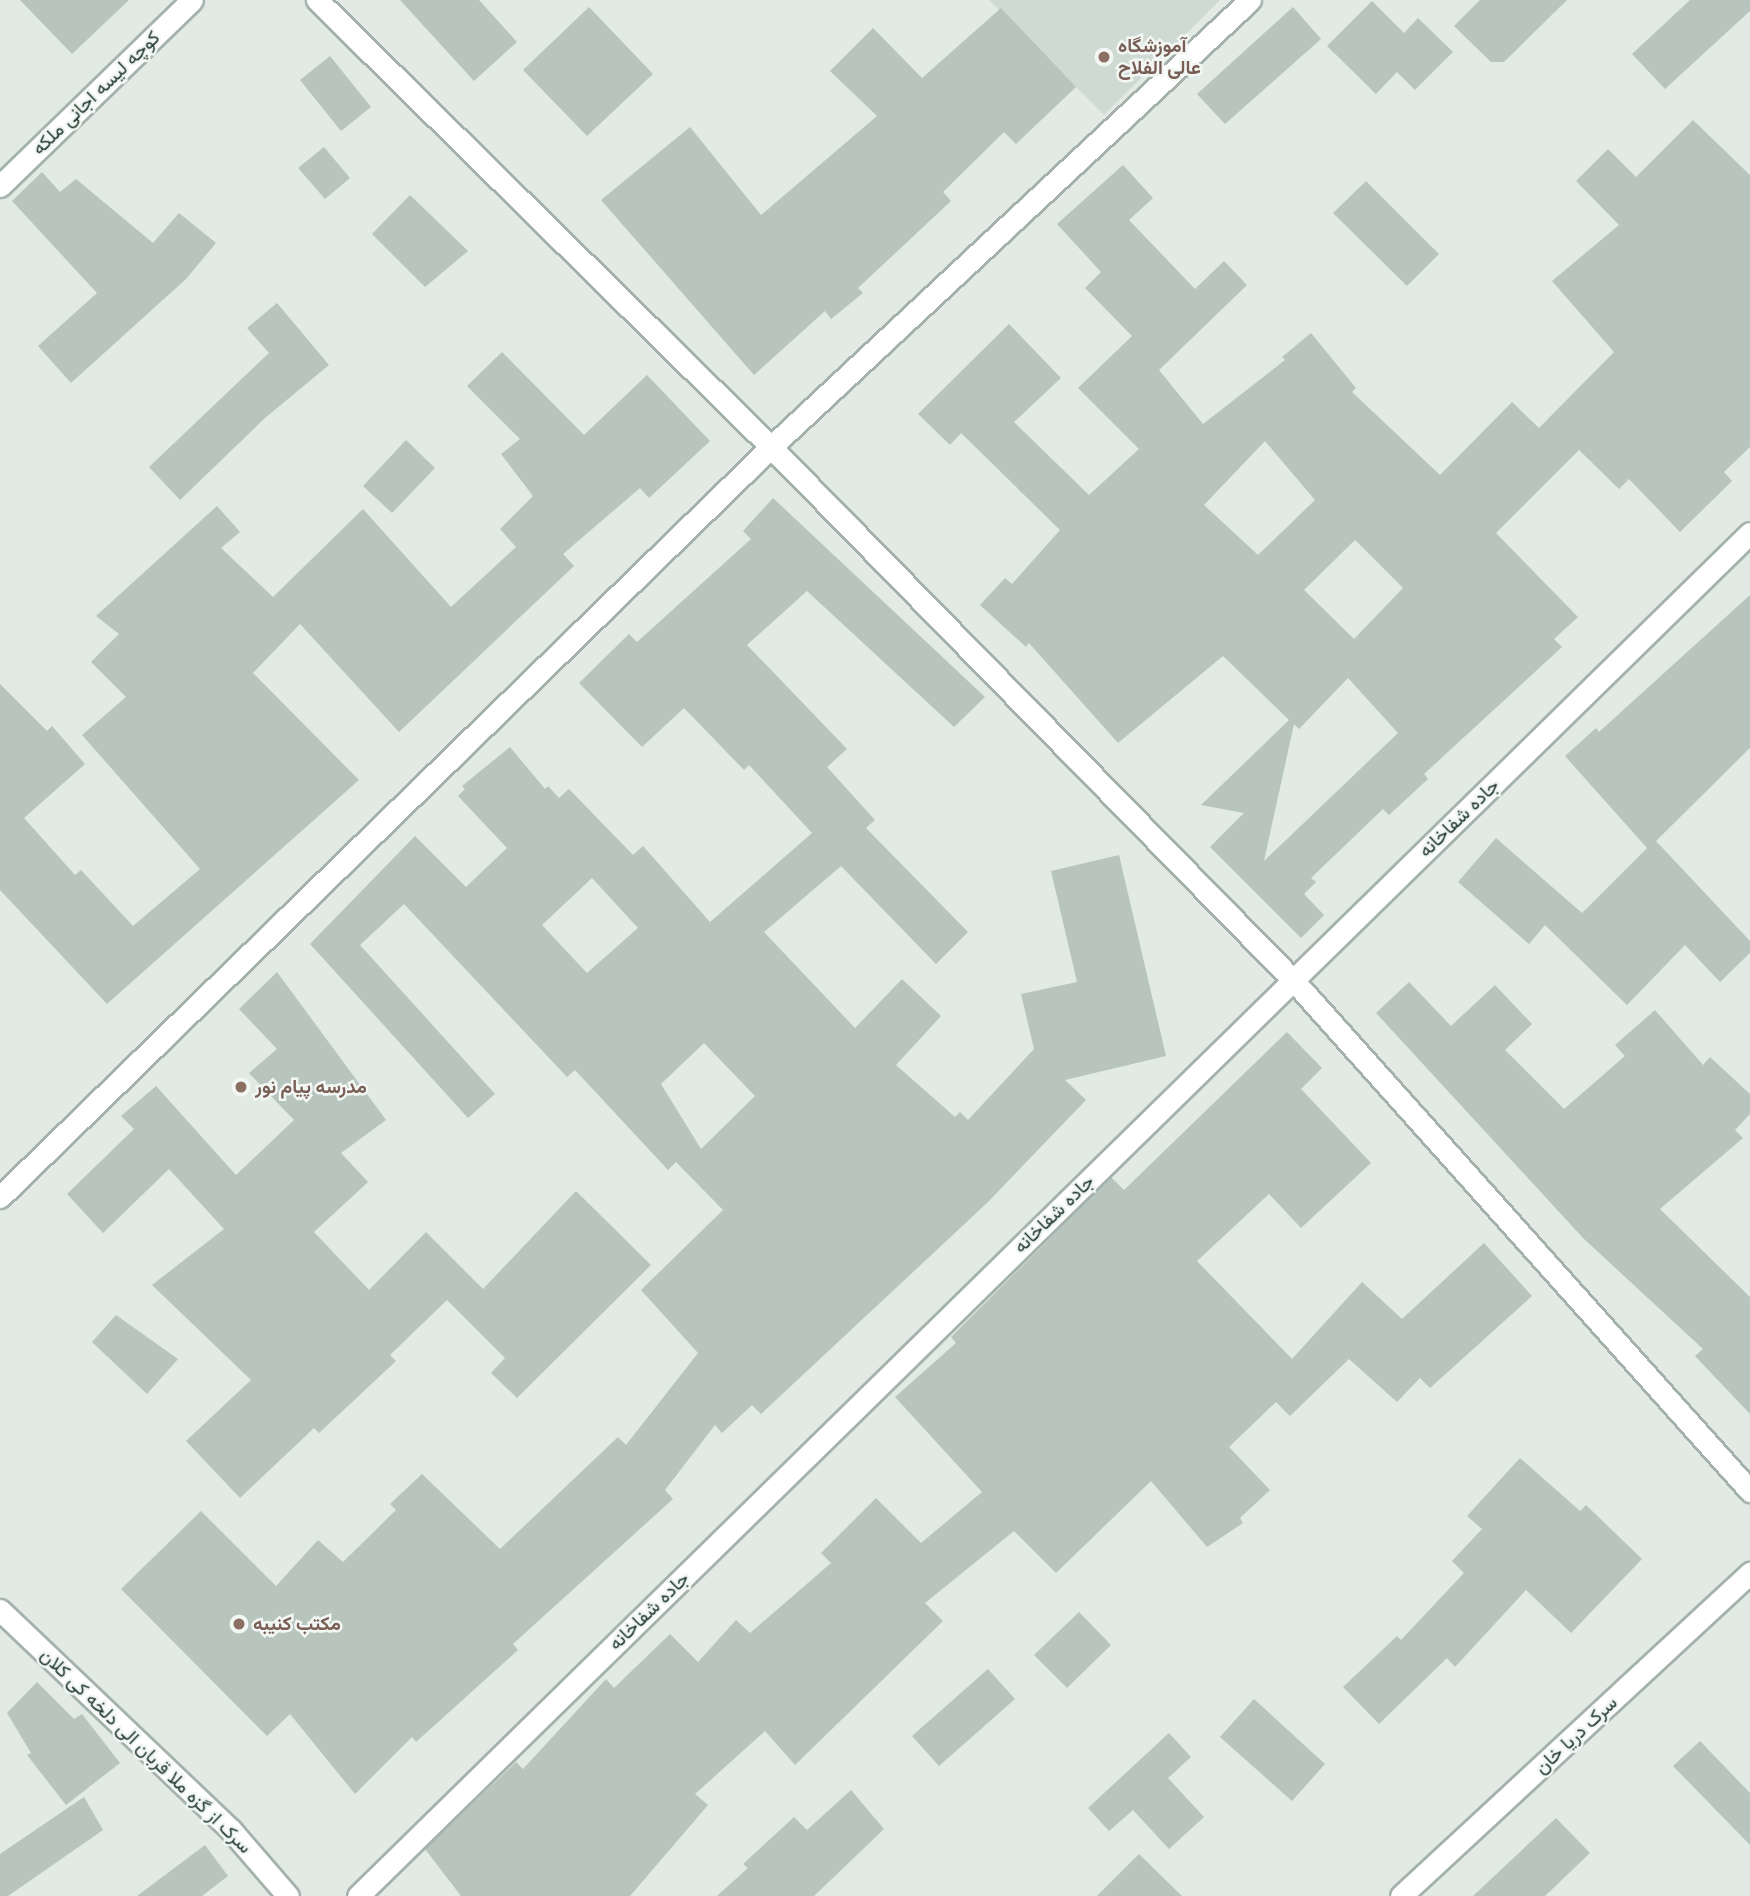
<!DOCTYPE html>
<meta charset="utf-8">
<style>
body{margin:0}
#map{position:relative;width:1750px;height:1896px;overflow:hidden;background:#e1eae5;font-family:"DM Sans",Vazirmatn,sans-serif}
div>[style]{position:absolute}
.built>*{inset:0;background:#d0dad4}
.building>*{inset:0;background:#b7c5be}
.roads{filter:drop-shadow(2px 0 #a4b2ab) drop-shadow(-2px 0 #a4b2ab) drop-shadow(0 2px #a4b2ab) drop-shadow(0 -2px #a4b2ab)}
.minor>*{height:21px;margin:-10.5px;padding:0 10.5px;transform-origin:10.5px;border-radius:10.5px;background:#fff}
.tertiary>*{height:21px;margin:-10.5px;padding:0 10.5px;transform-origin:10.5px;border-radius:10.5px;background:#fff}
.dots>*{width:19px;height:19px;translate:-50% -50%;box-sizing:border-box;border:4px solid #f2f7f4;border-radius:50%}
span{translate:-50% -50%;white-space:nowrap;text-align:center;line-height:1.15;-webkit-text-stroke:5px #f2f7f4;paint-order:stroke}
.education-label{font-size:19px;color:#785e54;font-weight:700}
.left{translate:0 -50%;text-align:left}
.street-label{font-size:19px;color:#233a31}
</style>
<div id="map">
<div class="built">
<i style="clip-path:polygon(989px 0,1220px 0,1104px 115px)"></i>
</div>
<div class="building">
<i style="clip-path:polygon(20px 0,129px 0,72px 54px)"></i>
<i style="clip-path:polygon(400px 0,479px 0,517px 42px,474px 81px)"></i>
<i style="clip-path:polygon(1480px 0,1567px 0,1504px 62px,1491px 62px,1454px 26px)"></i>
<i style="clip-path:polygon(1690px 0,1750px 0,1750px 11px,1665px 89px,1632px 54px)"></i>
<i style="clip-path:polygon(1372px 1px,1404px 33px,1418px 18px,1453px 52px,1415px 90px,1397px 72px,1376px 94px,1327px 46px)"></i>
<i style="clip-path:polygon(589px 7px,653px 74px,587px 136px,523px 70px)"></i>
<i style="clip-path:polygon(1293px 7px,1321px 39px,1225px 124px,1197px 94px)"></i>
<i style="clip-path:polygon(1001px 8px,1076px 87px,1016px 144px,1004px 132px,943px 192px,951px 201px,858px 288px,863px 293px,831px 319px,825px 311px,754px 375px,601px 200px,690px 127px,761px 215px,877px 116px,830px 71px,873px 28px,922px 78px)"></i>
<i style="clip-path:polygon(330px 56px,371px 107px,341px 131px,300px 80px)"></i>
<i style="clip-path:polygon(evenodd,1693px 120px,1750px 175px,1750px 447px,1724px 472px,1732px 481px,1680px 532px,1629px 479px,1619px 489px,1579px 450px,1496px 533px,1578px 617px,1554px 639px,1562px 647px,1424px 774px,1428px 779px,1389px 815px,1383px 809px,1311px 878px,1316px 882px,1304px 894px,1324px 915px,1301px 938px,1210px 847px,1244px 813px,1201px 805px,1289px 720px,1223px 656px,1118px 743px,1029px 643px,1026px 647px,980px 605px,1005px 578px,1012px 584px,1060px 530px,961px 433px,950px 445px,918px 414px,1009px 324px,1061px 378px,1014px 422px,1089px 495px,1139px 449px,1078px 388px,1132px 336px,1085px 288px,1101px 272px,1057px 224px,1123px 165px,1153px 198px,1129px 220px,1195px 289px,1224px 261px,1247px 285px,1159px 370px,1203px 424px,1285px 360px,1282px 357px,1311px 333px,1356px 388px,1352px 392px,1440px 475px,1512px 402px,1539px 428px,1614px 352px,1552px 281px,1619px 225px,1576px 181px,1608px 149px,1636px 177px,1693px 120px,1265px 441px,1315px 500px,1258px 555px,1204px 505px,1265px 441px,1693px 120px,1355px 540px,1403px 588px,1354px 639px,1304px 590px,1355px 540px,1693px 120px,1348px 678px,1398px 733px,1264px 861px,1294px 724px,1299px 729px,1348px 678px)"></i>
<i style="clip-path:polygon(324px 147px,350px 178px,325px 199px,298px 168px)"></i>
<i style="clip-path:polygon(42px 172px,60px 192px,76px 179px,153px 243px,179px 213px,216px 243px,186px 279px,71px 383px,38px 346px,97px 293px,12px 201px)"></i>
<i style="clip-path:polygon(1366px 181px,1439px 254px,1407px 286px,1333px 213px)"></i>
<i style="clip-path:polygon(410px 195px,468px 251px,425px 287px,372px 234px)"></i>
<i style="clip-path:polygon(277px 303px,329px 365px,265px 418px,180px 500px,149px 467px,269px 353px,247px 328px)"></i>
<i style="clip-path:polygon(502px 352px,584px 435px,647px 375px,710px 441px,649px 498px,640px 488px,563px 554px,574px 566px,399px 732px,300px 624px,253px 673px,359px 780px,107px 1004px,0 890px,0 684px,47px 731px,52px 726px,85px 764px,24px 818px,75px 875px,81px 870px,133px 926px,200px 869px,82px 735px,126px 697px,91px 662px,119px 634px,96px 616px,217px 506px,240px 532px,221px 548px,273px 597px,363px 509px,451px 607px,516px 547px,500px 529px,533px 496px,501px 454px,520px 439px,467px 386px)"></i>
<i style="clip-path:polygon(406px 440px,435px 468px,392px 513px,363px 486px)"></i>
<i style="clip-path:polygon(evenodd,773px 498px,985px 697px,954px 727px,807px 591px,747px 645px,847px 749px,827px 767px,875px 820px,866px 828px,968px 932px,936px 964px,841px 866px,764px 932px,855px 1028px,902px 979px,941px 1016px,896px 1065px,955px 1117px,960px 1112px,968px 1120px,1034px 1049px,1021px 994px,1077px 982px,1051px 871px,1119px 855px,1166px 1056px,1065px 1080px,1086px 1100px,987px 1203px,761px 1414px,752px 1405px,722px 1433px,715px 1425px,665px 1490px,673px 1499px,513px 1644px,518px 1650px,416px 1742px,412px 1737px,355px 1794px,290px 1714px,267px 1736px,121px 1589px,201px 1511px,276px 1586px,318px 1540px,343px 1562px,396px 1510px,390px 1504px,422px 1474px,500px 1549px,618px 1437px,626px 1445px,698px 1353px,641px 1290px,723px 1210px,676px 1162px,668px 1170px,575px 1070px,567px 1077px,404px 904px,360px 945px,495px 1094px,468px 1118px,310px 944px,415px 836px,466px 887px,507px 848px,458px 796px,465px 789px,462px 786px,510px 747px,545px 789px,548px 786px,559px 798px,569px 789px,633px 855px,643px 846px,710px 922px,812px 833px,749px 765px,744px 770px,684px 708px,642px 747px,579px 683px,629px 634px,637px 642px,751px 539px,743px 531px,773px 498px,592px 878px,638px 928px,587px 973px,542px 925px,592px 878px,773px 498px,704px 1043px,755px 1096px,701px 1149px,661px 1084px,704px 1043px)"></i>
<i style="clip-path:polygon(1750px 595px,1750px 748px,1656px 841px,1750px 941px,1750px 953px,1720px 982px,1685px 945px,1627px 1005px,1545px 925px,1529px 944px,1458px 882px,1496px 838px,1582px 913px,1647px 848px,1565px 756px,1596px 728px,1599px 732px)"></i>
<i style="clip-path:polygon(277px 972px,386px 1120px,341px 1153px,368px 1182px,314px 1232px,369px 1290px,426px 1232px,483px 1289px,576px 1191px,651px 1265px,517px 1398px,491px 1373px,505px 1358px,447px 1300px,390px 1355px,396px 1361px,319px 1433px,314px 1428px,240px 1498px,186px 1441px,251px 1380px,152px 1285px,224px 1229px,169px 1169px,103px 1233px,67px 1194px,134px 1129px,121px 1116px,156px 1086px,236px 1175px,294px 1120px,249px 1073px,277px 1049px,239px 1009px)"></i>
<i style="clip-path:polygon(1409px 982px,1451px 1026px,1495px 985px,1532px 1024px,1505px 1050px,1564px 1109px,1625px 1056px,1615px 1045px,1655px 1010px,1703px 1065px,1710px 1057px,1750px 1094px,1750px 1114px,1735px 1130px,1743px 1138px,1660px 1209px,1750px 1297px,1750px 1414px,1695px 1356px,1703px 1349px,1583px 1238px,1376px 1013px)"></i>
<i style="clip-path:polygon(1287px 1032px,1322px 1068px,1301px 1089px,1371px 1163px,1301px 1228px,1269px 1194px,1197px 1261px,1292px 1359px,1362px 1282px,1402px 1319px,1484px 1243px,1532px 1296px,1430px 1388px,1420px 1378px,1397px 1402px,1349px 1359px,1290px 1416px,1276px 1402px,1229px 1447px,1270px 1490px,1240px 1518px,1243px 1523px,1207px 1547px,1151px 1481px,1056px 1573px,1014px 1531px,925px 1603px,943px 1621px,795px 1765px,765px 1731px,695px 1794px,708px 1805px,630px 1896px,461px 1896px,425px 1849px,516px 1762px,523px 1769px,606px 1679px,614px 1688px,670px 1634px,698px 1662px,736px 1620px,750px 1633px,831px 1563px,821px 1553px,876px 1498px,921px 1543px,982px 1492px,895px 1397px,956px 1343px,951px 1337px,1111px 1177px,1124px 1190px)"></i>
<i style="clip-path:polygon(116px 1315px,178px 1359px,147px 1394px,92px 1342px)"></i>
<i style="clip-path:polygon(1520px 1458px,1580px 1511px,1586px 1505px,1642px 1559px,1571px 1633px,1526px 1590px,1455px 1667px,1447px 1658px,1379px 1724px,1343px 1687px,1397px 1636px,1401px 1640px,1464px 1573px,1452px 1561px,1482px 1529px,1467px 1516px)"></i>
<i style="clip-path:polygon(1079px 1612px,1111px 1645px,1067px 1688px,1034px 1655px)"></i>
<i style="clip-path:polygon(988px 1669px,1015px 1699px,939px 1766px,912px 1736px)"></i>
<i style="clip-path:polygon(37px 1682px,74px 1719px,82px 1714px,120px 1763px,66px 1805px,27px 1755px,31px 1753px,7px 1713px)"></i>
<i style="clip-path:polygon(1254px 1699px,1325px 1764px,1292px 1801px,1220px 1737px)"></i>
<i style="clip-path:polygon(1169px 1733px,1191px 1757px,1168px 1778px,1204px 1817px,1169px 1849px,1133px 1810px,1109px 1831px,1088px 1808px)"></i>
<i style="clip-path:polygon(1700px 1741px,1750px 1793px,1750px 1845px,1673px 1766px)"></i>
<i style="clip-path:polygon(851px 1790px,884px 1829px,814px 1896px,717px 1896px,748px 1868px,743px 1864px,794px 1817px,807px 1830px)"></i>
<i style="clip-path:polygon(84px 1797px,103px 1830px,8px 1896px,0 1896px,0 1854px)"></i>
<i style="clip-path:polygon(1556px 1818px,1590px 1853px,1545px 1896px,1473px 1896px)"></i>
<i style="clip-path:polygon(205px 1845px,228px 1876px,202px 1896px,137px 1896px)"></i>
<i style="clip-path:polygon(1139px 1854px,1182px 1896px,1097px 1896px)"></i>
</div>
<div class="roads">
<div class="minor">
<i style="left:317px;top:0;width:637px;rotate:44.55deg"></i>
<i style="left:771px;top:447px;width:746px;rotate:45.6deg"></i>
<i style="left:1293px;top:980px;width:686px;rotate:48.19deg"></i>
<i style="left:0;top:186px;width:267px;rotate:-44.1deg"></i>
<i style="left:0;top:1197px;width:1076px;rotate:-44.21deg"></i>
<i style="left:771px;top:447px;width:655px;rotate:-43.02deg"></i>
<i style="left:358px;top:1896px;width:1948px;rotate:-44.4deg"></i>
</div>
<div class="tertiary">
<i style="left:0;top:1610px;width:319px;rotate:43.6deg"></i>
<i style="left:231px;top:1830px;width:87px;rotate:49.2deg"></i>
<i style="left:1401px;top:1896px;width:476px;rotate:-42.8deg"></i>
</div>
</div>
<div class="dots">
<i style="left:1104px;top:57px;background:#8d6e63"></i>
<i style="left:241px;top:1087px;background:#8d6e63"></i>
<i style="left:239px;top:1624px;background:#8d6e63"></i>
</div>
<div class="education-label">
<span class="left" style="left:1118px;top:57px">آموزشگاه<br>عالی الفلاح</span>
<span class="left" style="left:255px;top:1087px">مدرسه پیام نور</span>
<span class="left" style="left:253px;top:1624px">مکتب کنیبه</span>
</div>
<div class="street-label">
<span style="left:96px;top:93px;rotate:-44deg">کوچه لیسه اجانی ملکه</span>
<span style="left:1459px;top:818px;rotate:-44deg">جاده شفاخانه</span>
<span style="left:1054px;top:1214px;rotate:-44deg">جاده شفاخانه</span>
<span style="left:649px;top:1611px;rotate:-44deg">جاده شفاخانه</span>
<span style="left:1576px;top:1735px;rotate:-43deg">سرک دریا خان</span>
<span style="left:146px;top:1751px;rotate:44deg">سرک از گزه ملا قربان الی دلخه کی کلان</span>
</div>
</div>
